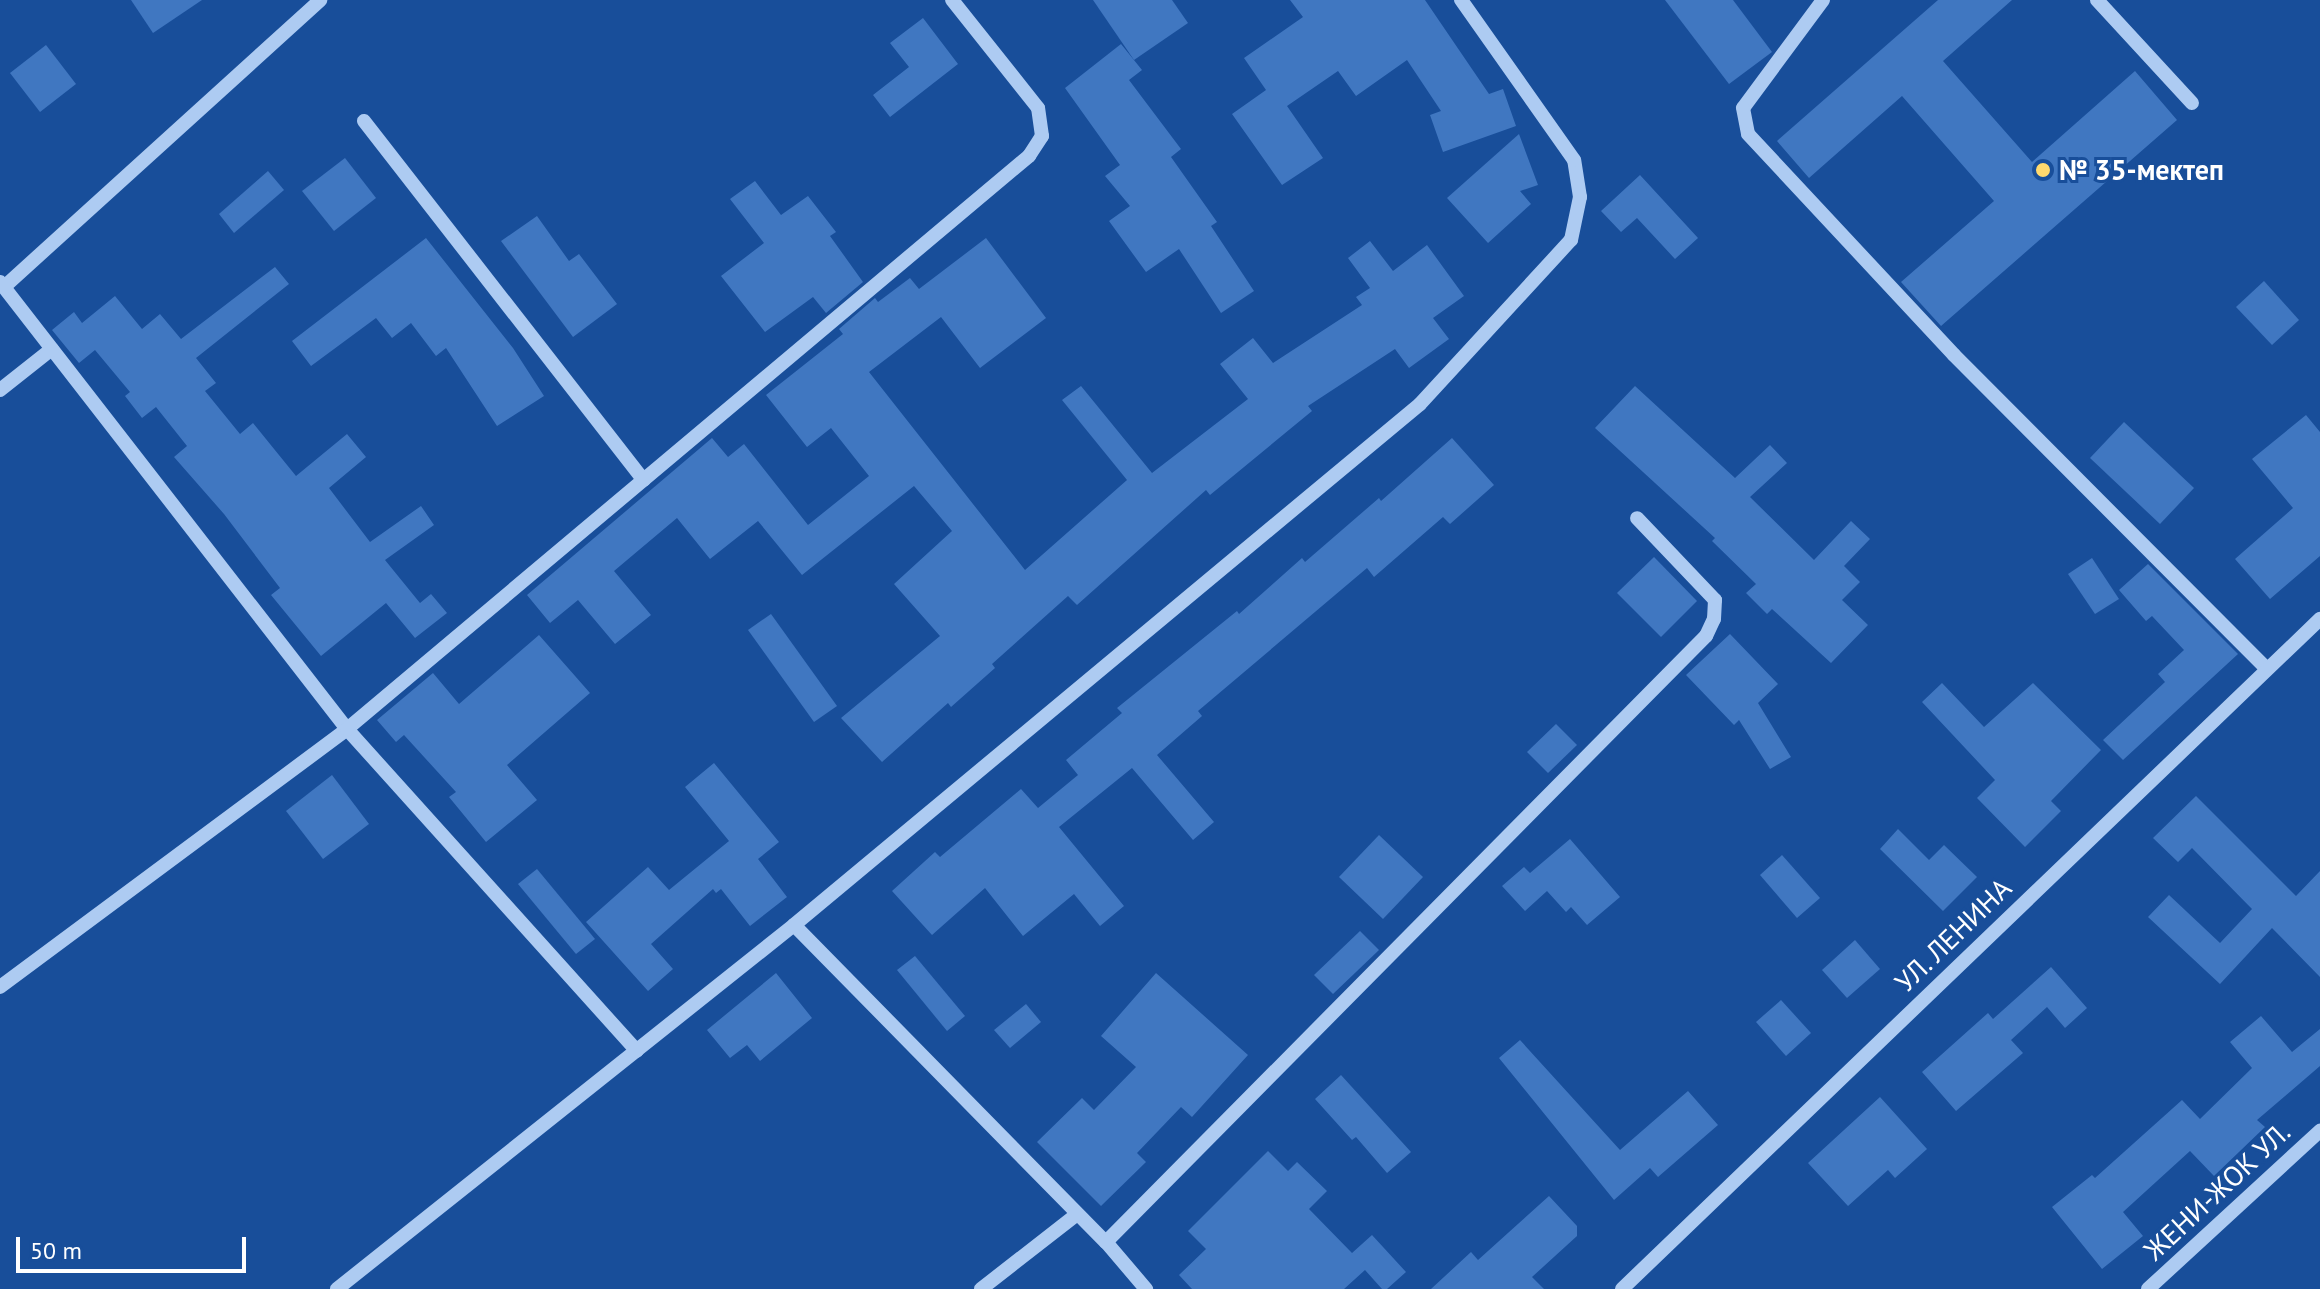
<!DOCTYPE html>
<meta charset="utf-8">
<style>
body{margin:0}
#map{position:relative;width:2320px;height:1289px;overflow:hidden;background:#184e9a;font-family:"PT Sans",sans-serif}
div>[style]{position:absolute}
.building>*{inset:0;background:#4077c1}
.minor>*{height:14px;margin:-7px;padding:0 7px;transform-origin:7px;border-radius:7px;background:#adcbf2}
.dots>*{width:22px;height:22px;translate:-50% -50%;box-sizing:border-box;border:4px solid #184e9a;border-radius:50%}
span{translate:-50% -50%;white-space:nowrap;text-align:center;line-height:1.15;-webkit-text-stroke:6px #184e9a;paint-order:stroke}
.poi-label{font-size:28px;color:#fff;font-weight:700}
.left{translate:0 -50%;text-align:left}
.street-label{font-size:28px;color:#fff}
.scale{position:absolute;left:16px;top:1237px;width:230px;height:36px;box-sizing:border-box;border:4px solid #fff;border-top:0;padding-left:10px;font-size:24px;line-height:28px;white-space:nowrap;color:#fff;-webkit-text-stroke:6px #184e9a;paint-order:stroke}
</style>
<div id="map">
<div class="building">
<i style="clip-path:polygon(131px 0,202px 0,153px 33px)"></i>
<i style="clip-path:polygon(1093px 0,1172px 0,1188px 23px,1134px 60px)"></i>
<i style="clip-path:polygon(1290px 0,1425px 0,1489px 94px,1503px 89px,1516px 126px,1443px 152px,1430px 115px,1441px 111px,1407px 60px,1356px 96px,1338px 71px,1287px 106px,1323px 158px,1282px 185px,1232px 114px,1266px 90px,1244px 58px,1303px 17px)"></i>
<i style="clip-path:polygon(1665px 0,1733px 0,1772px 52px,1729px 84px)"></i>
<i style="clip-path:polygon(1938px 0,2012px 0,1943px 61px,2032px 162px,2135px 71px,2177px 120px,1941px 326px,1901px 282px,1994px 201px,1902px 96px,1809px 178px,1777px 141px)"></i>
<i style="clip-path:polygon(923px 18px,958px 64px,890px 117px,873px 95px,909px 67px,890px 43px)"></i>
<i style="clip-path:polygon(1121px 44px,1142px 70px,1129px 80px,1181px 149px,1171px 157px,1217px 222px,1211px 226px,1254px 291px,1221px 313px,1179px 249px,1146px 272px,1109px 221px,1130px 206px,1105px 176px,1120px 165px,1065px 88px)"></i>
<i style="clip-path:polygon(46px 45px,76px 84px,40px 112px,10px 73px)"></i>
<i style="clip-path:polygon(1519px 134px,1538px 185px,1520px 191px,1531px 204px,1488px 243px,1447px 198px)"></i>
<i style="clip-path:polygon(345px 158px,376px 198px,334px 231px,302px 191px)"></i>
<i style="clip-path:polygon(268px 171px,284px 190px,234px 233px,219px 214px)"></i>
<i style="clip-path:polygon(1640px 175px,1698px 238px,1675px 259px,1637px 218px,1621px 232px,1601px 211px)"></i>
<i style="clip-path:polygon(755px 181px,781px 215px,808px 196px,836px 232px,830px 236px,863px 282px,826px 313px,813px 297px,765px 332px,721px 276px,764px 243px,730px 199px)"></i>
<i style="clip-path:polygon(537px 216px,569px 261px,579px 254px,617px 304px,573px 337px,501px 241px)"></i>
<i style="clip-path:polygon(426px 238px,513px 348px,544px 396px,497px 426px,446px 348px,436px 356px,411px 323px,392px 338px,376px 318px,311px 366px,292px 341px)"></i>
<i style="clip-path:polygon(986px 238px,1046px 318px,980px 368px,941px 317px,869px 372px,1025px 570px,1127px 480px,1062px 400px,1081px 386px,1152px 473px,1248px 399px,1220px 364px,1253px 338px,1273px 363px,1362px 305px,1356px 297px,1370px 288px,1348px 258px,1370px 241px,1393px 271px,1427px 245px,1464px 296px,1433px 318px,1449px 339px,1409px 368px,1395px 349px,1308px 406px,1312px 411px,1210px 495px,1206px 490px,1077px 605px,1068px 596px,992px 664px,995px 668px,951px 707px,948px 703px,882px 762px,841px 718px,940px 636px,894px 584px,952px 531px,914px 486px,802px 575px,758px 521px,710px 559px,677px 518px,614px 571px,651px 615px,615px 644px,578px 600px,550px 623px,527px 595px,712px 438px,728px 457px,744px 444px,808px 525px,869px 476px,831px 428px,807px 447px,766px 395px,843px 334px,839px 329px,875px 298px,878px 302px,910px 278px,919px 289px)"></i>
<i style="clip-path:polygon(275px 267px,289px 284px,196px 358px,216px 383px,205px 391px,240px 434px,253px 423px,296px 476px,347px 434px,366px 457px,329px 488px,370px 542px,421px 506px,434px 525px,385px 560px,420px 603px,431px 594px,447px 613px,415px 638px,386px 603px,321px 656px,271px 595px,280px 588px,224px 514px,174px 457px,187px 446px,156px 407px,142px 418px,125px 396px,130px 392px,95px 350px,79px 363px,52px 330px,74px 312px,82px 323px,115px 296px,142px 329px,160px 314px,181px 339px)"></i>
<i style="clip-path:polygon(2264px 281px,2299px 320px,2272px 345px,2236px 307px)"></i>
<i style="clip-path:polygon(1635px 386px,1735px 478px,1770px 445px,1787px 463px,1750px 497px,1814px 560px,1851px 521px,1870px 539px,1844px 566px,1860px 582px,1842px 600px,1868px 625px,1831px 663px,1772px 609px,1767px 614px,1746px 593px,1756px 584px,1712px 541px,1715px 538px,1595px 428px)"></i>
<i style="clip-path:polygon(2306px 415px,2320px 432px,2320px 556px,2270px 599px,2235px 559px,2293px 508px,2252px 459px)"></i>
<i style="clip-path:polygon(2124px 422px,2194px 488px,2160px 524px,2090px 458px)"></i>
<i style="clip-path:polygon(1452px 438px,1494px 485px,1450px 524px,1443px 517px,1374px 577px,1367px 568px,1198px 711px,1202px 716px,1157px 755px,1214px 822px,1193px 840px,1132px 768px,1059px 827px,1124px 906px,1100px 926px,1074px 894px,1023px 936px,985px 888px,932px 935px,892px 891px,935px 852px,940px 857px,1021px 789px,1038px 808px,1078px 775px,1066px 760px,1122px 713px,1117px 708px,1237px 611px,1239px 614px,1302px 558px,1305px 562px,1379px 498px,1381px 501px)"></i>
<i style="clip-path:polygon(1654px 557px,1697px 601px,1661px 637px,1617px 593px)"></i>
<i style="clip-path:polygon(2092px 558px,2119px 599px,2095px 614px,2068px 574px)"></i>
<i style="clip-path:polygon(2148px 564px,2238px 654px,2123px 760px,2103px 740px,2165px 682px,2158px 674px,2184px 650px,2152px 616px,2146px 621px,2119px 590px)"></i>
<i style="clip-path:polygon(771px 614px,837px 706px,814px 722px,748px 630px)"></i>
<i style="clip-path:polygon(1730px 634px,1778px 684px,1758px 703px,1791px 757px,1770px 769px,1739px 720px,1734px 725px,1686px 675px)"></i>
<i style="clip-path:polygon(539px 635px,590px 693px,507px 765px,537px 800px,486px 842px,449px 797px,456px 792px,404px 735px,396px 742px,377px 720px,433px 673px,459px 704px)"></i>
<i style="clip-path:polygon(1942px 683px,1984px 727px,2033px 683px,2101px 750px,2051px 801px,2061px 811px,2025px 847px,1977px 798px,1995px 780px,1922px 702px)"></i>
<i style="clip-path:polygon(1556px 724px,1577px 745px,1548px 773px,1527px 752px)"></i>
<i style="clip-path:polygon(714px 763px,779px 842px,758px 859px,787px 897px,750px 926px,721px 889px,716px 893px,713px 889px,651px 944px,673px 969px,648px 991px,586px 922px,648px 867px,669px 890px,729px 841px,685px 787px)"></i>
<i style="clip-path:polygon(332px 775px,369px 824px,323px 859px,286px 811px)"></i>
<i style="clip-path:polygon(2196px 796px,2296px 896px,2320px 871px,2320px 977px,2272px 928px,2220px 984px,2148px 917px,2169px 895px,2220px 943px,2252px 909px,2192px 848px,2178px 862px,2153px 838px)"></i>
<i style="clip-path:polygon(1898px 829px,1929px 860px,1944px 845px,1977px 877px,1943px 911px,1880px 849px)"></i>
<i style="clip-path:polygon(1379px 835px,1423px 877px,1383px 919px,1339px 877px)"></i>
<i style="clip-path:polygon(1570px 839px,1620px 897px,1587px 925px,1571px 907px,1566px 912px,1547px 891px,1525px 911px,1502px 886px,1524px 867px,1530px 873px)"></i>
<i style="clip-path:polygon(1782px 855px,1820px 898px,1797px 918px,1760px 875px)"></i>
<i style="clip-path:polygon(537px 869px,595px 939px,576px 954px,518px 884px)"></i>
<i style="clip-path:polygon(1360px 931px,1379px 950px,1333px 994px,1314px 975px)"></i>
<i style="clip-path:polygon(1855px 940px,1880px 969px,1847px 998px,1822px 970px)"></i>
<i style="clip-path:polygon(915px 956px,965px 1016px,947px 1031px,897px 970px)"></i>
<i style="clip-path:polygon(2051px 967px,2087px 1008px,2065px 1028px,2047px 1007px,2011px 1040px,2023px 1053px,1956px 1111px,1922px 1072px,1988px 1013px,1993px 1019px)"></i>
<i style="clip-path:polygon(776px 973px,812px 1018px,760px 1061px,747px 1045px,730px 1058px,707px 1030px)"></i>
<i style="clip-path:polygon(1156px 973px,1248px 1055px,1192px 1117px,1181px 1107px,1137px 1153px,1146px 1162px,1101px 1206px,1037px 1142px,1082px 1098px,1094px 1110px,1136px 1067px,1101px 1036px)"></i>
<i style="clip-path:polygon(1781px 1000px,1811px 1033px,1786px 1056px,1756px 1022px)"></i>
<i style="clip-path:polygon(1026px 1004px,1041px 1022px,1010px 1048px,994px 1030px)"></i>
<i style="clip-path:polygon(2261px 1016px,2292px 1052px,2320px 1029px,2320px 1066px,2257px 1120px,2265px 1127px,2214px 1176px,2190px 1151px,2123px 1212px,2143px 1236px,2102px 1269px,2052px 1207px,2092px 1175px,2095px 1178px,2182px 1100px,2200px 1119px,2252px 1068px,2230px 1042px)"></i>
<i style="clip-path:polygon(1520px 1040px,1620px 1150px,1688px 1091px,1718px 1125px,1658px 1177px,1650px 1168px,1614px 1200px,1499px 1058px)"></i>
<i style="clip-path:polygon(1341px 1075px,1411px 1152px,1387px 1173px,1356px 1137px,1352px 1140px,1315px 1099px)"></i>
<i style="clip-path:polygon(1880px 1097px,1927px 1149px,1895px 1178px,1888px 1170px,1848px 1206px,1808px 1163px)"></i>
<i style="clip-path:polygon(1268px 1151px,1288px 1171px,1297px 1162px,1327px 1191px,1309px 1209px,1352px 1253px,1372px 1235px,1406px 1272px,1387px 1289px,1382px 1289px,1365px 1270px,1344px 1289px,1192px 1289px,1179px 1275px,1206px 1249px,1188px 1231px)"></i>
<i style="clip-path:polygon(1549px 1196px,1577px 1226px,1577px 1236px,1532px 1277px,1544px 1289px,1431px 1289px,1471px 1252px,1478px 1260px)"></i>
</div>
<div class="minor">
<i style="left:1823px;top:0;width:134px;rotate:126.5deg"></i>
<i style="left:1743px;top:108px;width:26px;rotate:79deg"></i>
<i style="left:1748px;top:134px;width:302px;rotate:47deg"></i>
<i style="left:1954px;top:355px;width:443px;rotate:45.1deg"></i>
<i style="left:2097px;top:0;width:140px;rotate:47.3deg"></i>
<i style="left:364px;top:121px;width:455px;rotate:52.1deg"></i>
<i style="left:0;top:282px;width:566px;rotate:52.18deg"></i>
<i style="left:347px;top:729px;width:433px;rotate:48deg"></i>
<i style="left:4px;top:287px;width:427px;rotate:-42.2deg"></i>
<i style="left:0;top:390px;width:66px;rotate:-38.3deg"></i>
<i style="left:794px;top:925px;width:445px;rotate:45.5deg"></i>
<i style="left:1106px;top:1242px;width:62px;rotate:49.6deg"></i>
<i style="left:0;top:987px;width:432px;rotate:-36.6deg"></i>
<i style="left:347px;top:729px;width:891px;rotate:-40.04deg"></i>
<i style="left:1029px;top:156px;width:24px;rotate:-57deg"></i>
<i style="left:1042px;top:136px;width:28px;rotate:-98deg"></i>
<i style="left:1038px;top:108px;width:138px;rotate:-128.5deg"></i>
<i style="left:1106px;top:1242px;width:853px;rotate:-45.29deg"></i>
<i style="left:1706px;top:636px;width:19px;rotate:-65deg"></i>
<i style="left:1714px;top:619px;width:19px;rotate:-87deg"></i>
<i style="left:1715px;top:600px;width:113px;rotate:-133.6deg"></i>
<i style="left:337px;top:1289px;width:584px;rotate:-38.54deg"></i>
<i style="left:794px;top:925px;width:814px;rotate:-39.77deg"></i>
<i style="left:1420px;top:404px;width:223px;rotate:-47.4deg"></i>
<i style="left:1571px;top:240px;width:44px;rotate:-78.2deg"></i>
<i style="left:1580px;top:197px;width:37px;rotate:-99deg"></i>
<i style="left:1574px;top:160px;width:196px;rotate:-125.2deg"></i>
<i style="left:981px;top:1289px;width:120px;rotate:-37.9deg"></i>
<i style="left:1622px;top:1289px;width:968px;rotate:-43.83deg"></i>
<i style="left:2148px;top:1289px;width:234px;rotate:-42.6deg"></i>
</div>
<div class="dots">
<i style="left:2043px;top:170px;background:#ffd96e"></i>
</div>
<div class="poi-label">
<span class="left" style="left:2059px;top:170px">№ 35-мектеп</span>
</div>
<div class="street-label">
<span style="left:1953px;top:935px;rotate:-44deg">УЛ. ЛЕНИНА</span>
<span style="left:2217px;top:1191px;rotate:-43deg">ЖЕНИ-ЖОК УЛ.</span>
</div>
<div class="scale">50 m</div>
</div>
